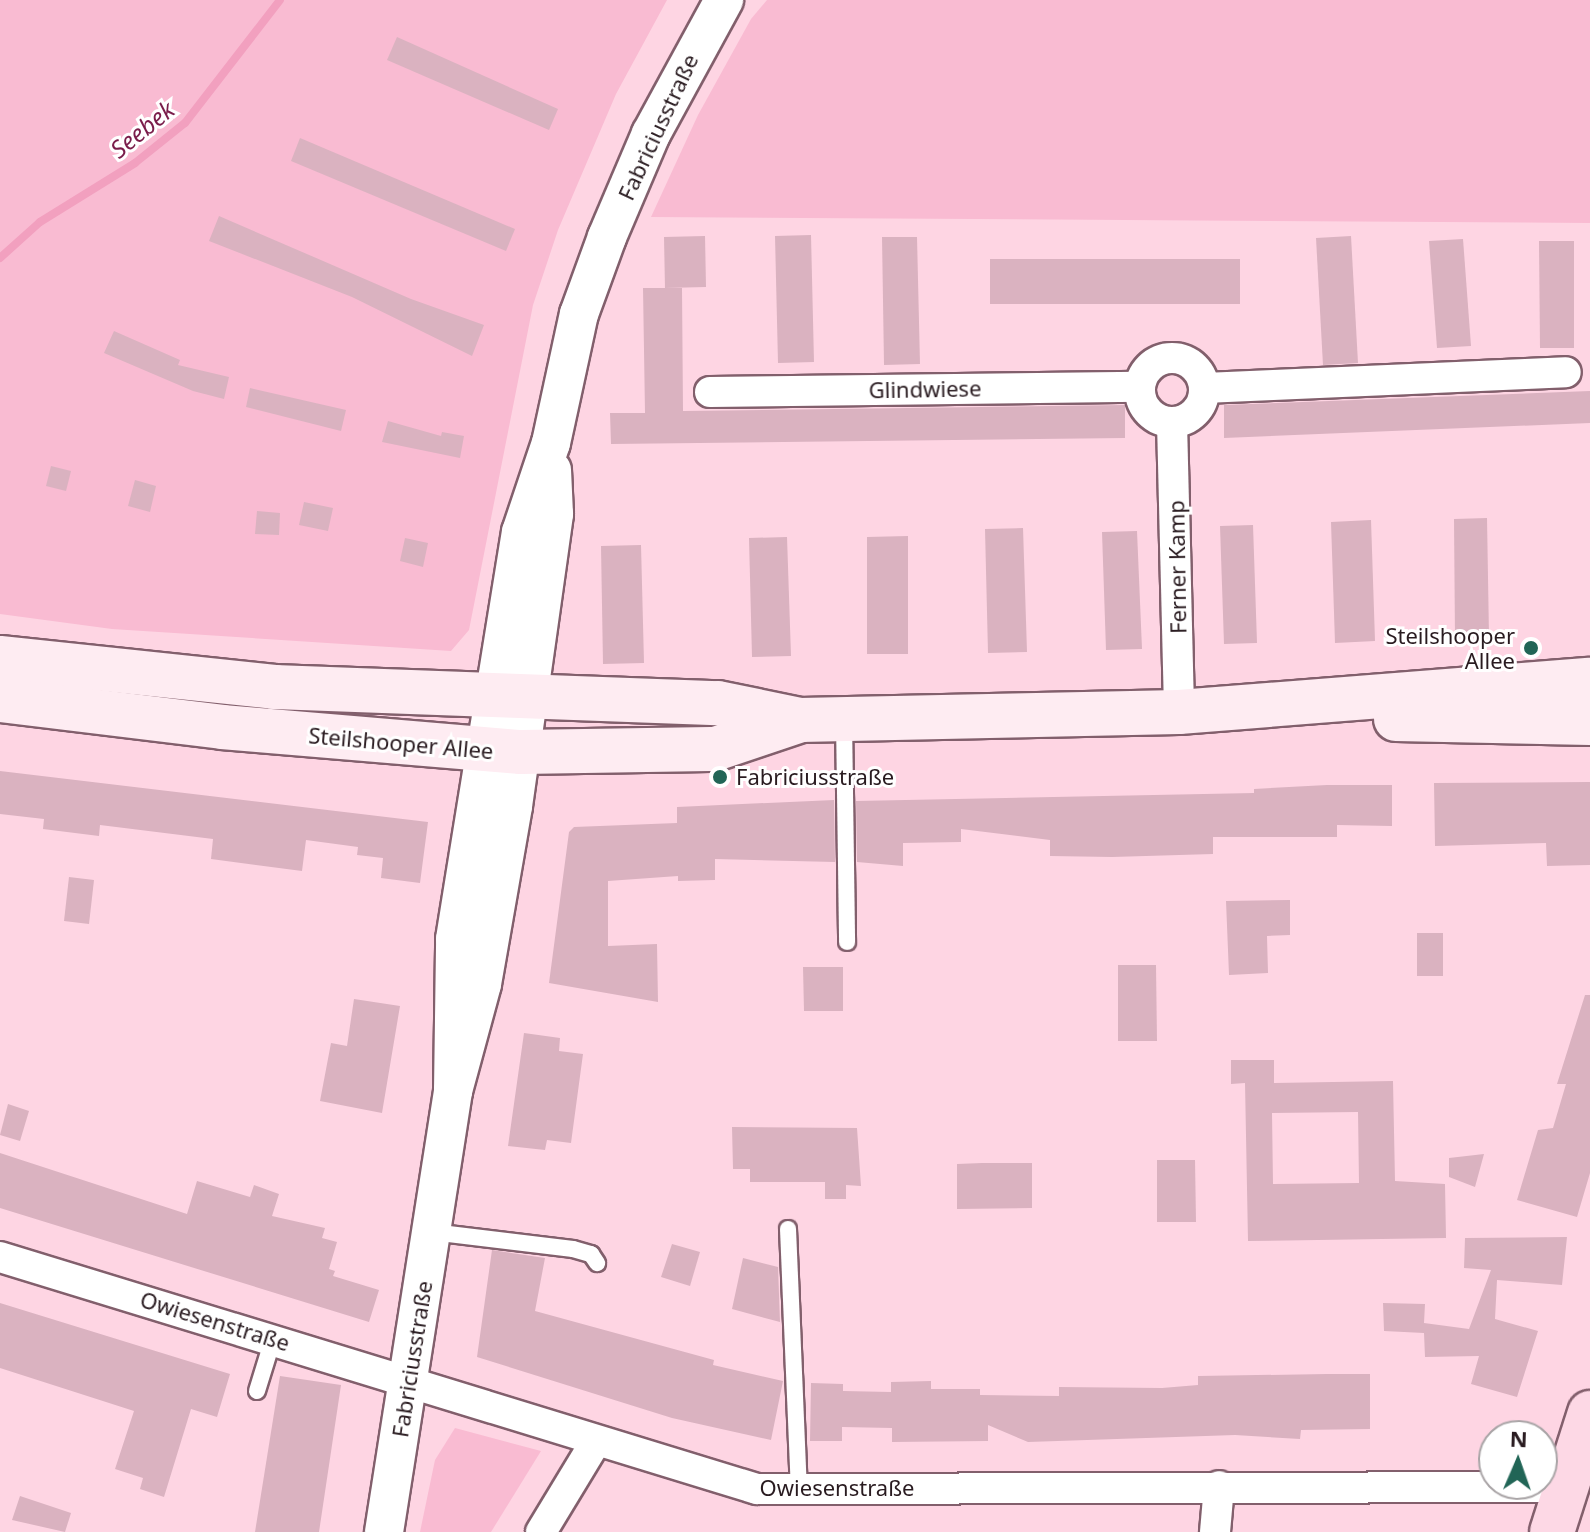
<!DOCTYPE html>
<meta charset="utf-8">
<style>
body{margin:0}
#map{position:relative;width:1590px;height:1532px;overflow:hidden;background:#fed5e3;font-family:"Noto Sans",sans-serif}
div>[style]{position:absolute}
.green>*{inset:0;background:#f9bbd2}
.stream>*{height:8px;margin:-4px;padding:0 4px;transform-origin:4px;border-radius:4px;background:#f2a0bf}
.building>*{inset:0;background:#dab2c0}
.roads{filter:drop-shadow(2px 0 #825f6c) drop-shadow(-2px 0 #825f6c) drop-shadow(0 2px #825f6c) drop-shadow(0 -2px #825f6c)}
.service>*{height:16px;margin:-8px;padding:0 8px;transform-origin:8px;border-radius:8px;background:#fff}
.minor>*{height:30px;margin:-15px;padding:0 15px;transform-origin:15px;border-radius:15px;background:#fff}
.minor>.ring{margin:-15px;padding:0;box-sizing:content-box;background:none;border:30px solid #fff;border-radius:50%}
.tertiary>*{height:38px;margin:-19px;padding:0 19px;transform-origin:19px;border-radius:19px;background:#fff}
.secondary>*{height:44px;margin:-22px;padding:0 22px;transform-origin:22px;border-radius:22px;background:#feecf2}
.primary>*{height:44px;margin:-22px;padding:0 22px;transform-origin:22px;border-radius:22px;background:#fdd8e5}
.dots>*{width:22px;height:22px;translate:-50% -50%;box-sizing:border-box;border:4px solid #fff;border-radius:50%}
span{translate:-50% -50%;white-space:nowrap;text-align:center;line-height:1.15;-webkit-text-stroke:6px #fff;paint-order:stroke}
.street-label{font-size:22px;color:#291b20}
.poi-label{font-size:22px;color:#291b20}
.right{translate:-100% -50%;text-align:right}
.left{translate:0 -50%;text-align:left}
.water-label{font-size:24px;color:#7a1d4b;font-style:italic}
.north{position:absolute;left:1478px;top:1420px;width:80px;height:80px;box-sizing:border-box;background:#fff;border:2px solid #a9a4a6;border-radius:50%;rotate:2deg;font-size:22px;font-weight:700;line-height:32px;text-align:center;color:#291b20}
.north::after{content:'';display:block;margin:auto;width:28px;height:36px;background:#216556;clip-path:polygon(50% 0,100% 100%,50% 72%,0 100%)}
</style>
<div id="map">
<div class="green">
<i style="clip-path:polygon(0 0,667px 0,616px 94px,558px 230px,533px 305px,469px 630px,451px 651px,112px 629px,0 614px)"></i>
<i style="clip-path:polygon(767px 0,1590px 0,1590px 223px,651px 217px,698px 115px,751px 19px)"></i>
<i style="clip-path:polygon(455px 1428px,541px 1451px,491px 1532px,420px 1532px,435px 1460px)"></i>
</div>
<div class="stream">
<i style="left:0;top:258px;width:54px;rotate:-42deg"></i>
<i style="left:40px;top:222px;width:112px;rotate:-31.8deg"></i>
<i style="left:135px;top:163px;width:64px;rotate:-38.7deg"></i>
<i style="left:185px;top:123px;width:155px;rotate:-52.3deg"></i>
</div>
<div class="building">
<i style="clip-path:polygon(397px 37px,558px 109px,549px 130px,387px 60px)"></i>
<i style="clip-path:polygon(300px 138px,515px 229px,506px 251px,291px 161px)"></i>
<i style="clip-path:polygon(219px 216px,411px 299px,484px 325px,472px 356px,352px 297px,209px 241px)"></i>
<i style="clip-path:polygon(811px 235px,814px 362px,778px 363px,775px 236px)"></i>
<i style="clip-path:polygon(705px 236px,706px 287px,665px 288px,664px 237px)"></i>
<i style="clip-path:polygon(1351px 236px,1358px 363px,1323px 365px,1316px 238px)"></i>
<i style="clip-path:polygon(882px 237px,917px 237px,920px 364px,884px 365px)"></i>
<i style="clip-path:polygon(1463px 239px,1471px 346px,1437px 348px,1429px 241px)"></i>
<i style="clip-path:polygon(1539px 241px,1574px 241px,1574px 348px,1540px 348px)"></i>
<i style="clip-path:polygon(990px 259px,1240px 259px,1240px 304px,990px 304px)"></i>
<i style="clip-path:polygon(643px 288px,682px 288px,683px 411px,1125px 405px,1125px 438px,611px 444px,610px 413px,645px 413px)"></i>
<i style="clip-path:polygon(114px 331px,180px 360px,178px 365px,229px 377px,224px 399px,193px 391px,104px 353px)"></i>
<i style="clip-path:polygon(250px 388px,346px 410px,341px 431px,246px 407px)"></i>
<i style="clip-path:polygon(1590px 391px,1590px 423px,1224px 438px,1224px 405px)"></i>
<i style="clip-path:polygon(388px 421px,441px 436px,442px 432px,464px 436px,460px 458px,382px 442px)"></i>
<i style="clip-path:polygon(51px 466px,71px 471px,66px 491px,46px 486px)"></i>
<i style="clip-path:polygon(135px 480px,156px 486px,150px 512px,128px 506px)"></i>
<i style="clip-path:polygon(304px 502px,333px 508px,328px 531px,299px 525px)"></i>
<i style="clip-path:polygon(257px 511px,280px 513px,279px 535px,255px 534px)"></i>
<i style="clip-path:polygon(1487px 518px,1489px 637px,1455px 638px,1454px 519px)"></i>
<i style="clip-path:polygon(1371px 520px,1375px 641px,1335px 643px,1331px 522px)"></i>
<i style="clip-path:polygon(1253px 525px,1257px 643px,1224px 644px,1220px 526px)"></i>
<i style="clip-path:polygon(1023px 528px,1027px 652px,988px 653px,985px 529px)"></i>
<i style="clip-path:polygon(1137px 531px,1142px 649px,1106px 650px,1102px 532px)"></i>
<i style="clip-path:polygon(908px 536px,908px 654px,867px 654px,867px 537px)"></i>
<i style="clip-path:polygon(787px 537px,791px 656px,752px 657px,749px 538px)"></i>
<i style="clip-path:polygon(405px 538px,428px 543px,423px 567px,400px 561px)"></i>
<i style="clip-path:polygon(641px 545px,644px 663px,603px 664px,601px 546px)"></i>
<i style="clip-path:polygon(0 771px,428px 822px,420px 883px,381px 878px,383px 858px,357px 855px,358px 847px,306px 840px,302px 871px,211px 859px,213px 839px,100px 825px,99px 836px,43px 829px,44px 819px,0 814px)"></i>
<i style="clip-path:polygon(1590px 782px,1590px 865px,1547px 866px,1546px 843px,1435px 846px,1434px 783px)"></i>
<i style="clip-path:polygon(1327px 785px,1392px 785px,1392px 826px,1337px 825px,1337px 837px,1213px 837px,1213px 854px,1112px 857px,1050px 856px,1050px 840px,961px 829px,961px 842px,903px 843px,903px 866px,857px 862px,856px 801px,1254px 793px,1254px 789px)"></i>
<i style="clip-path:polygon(834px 800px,835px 862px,715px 859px,715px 880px,678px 881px,678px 876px,608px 881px,608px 946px,657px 944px,658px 1002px,549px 983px,569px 832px,574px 827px,677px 823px,677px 807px)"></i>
<i style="clip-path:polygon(69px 877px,94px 880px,89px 924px,64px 921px)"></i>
<i style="clip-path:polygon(1290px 900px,1290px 935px,1267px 936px,1268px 973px,1229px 975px,1226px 901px)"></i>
<i style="clip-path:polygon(1417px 933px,1443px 933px,1443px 976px,1417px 976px)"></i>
<i style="clip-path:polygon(1118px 965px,1156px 965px,1157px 1041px,1118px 1041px)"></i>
<i style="clip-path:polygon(803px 967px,843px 967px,843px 1011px,804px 1011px)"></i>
<i style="clip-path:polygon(1585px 995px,1590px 995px,1590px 1173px,1577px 1217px,1517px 1200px,1538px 1130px,1553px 1128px,1566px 1084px,1557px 1084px)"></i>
<i style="clip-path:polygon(354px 999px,400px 1006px,382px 1113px,320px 1101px,331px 1043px,347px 1046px)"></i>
<i style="clip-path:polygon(524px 1033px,560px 1038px,559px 1051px,583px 1054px,571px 1143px,547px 1140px,545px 1150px,508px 1146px)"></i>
<i style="clip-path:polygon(evenodd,1231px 1060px,1274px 1060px,1274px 1083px,1393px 1081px,1395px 1181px,1445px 1184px,1446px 1238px,1248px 1241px,1245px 1083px,1231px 1084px,1231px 1060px,1358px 1112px,1359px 1183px,1273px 1184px,1272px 1113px,1358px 1112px)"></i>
<i style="clip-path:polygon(8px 1104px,29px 1111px,20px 1141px,0 1135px)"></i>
<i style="clip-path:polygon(732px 1127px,857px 1128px,861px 1186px,846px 1185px,846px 1199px,825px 1199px,825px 1182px,750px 1182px,750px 1169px,733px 1169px)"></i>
<i style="clip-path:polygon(0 1153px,187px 1214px,197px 1181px,250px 1197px,254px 1185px,279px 1194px,272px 1216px,325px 1228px,322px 1238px,337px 1242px,329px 1269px,335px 1271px,333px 1276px,379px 1290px,369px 1322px,0 1208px)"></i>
<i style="clip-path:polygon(1484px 1154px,1475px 1187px,1449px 1177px,1449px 1158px)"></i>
<i style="clip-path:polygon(1157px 1160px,1195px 1160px,1196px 1222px,1157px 1222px)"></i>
<i style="clip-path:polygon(982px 1163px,1032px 1163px,1032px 1208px,957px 1209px,957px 1164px)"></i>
<i style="clip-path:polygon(1567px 1237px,1562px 1285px,1497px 1280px,1495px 1319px,1538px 1331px,1517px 1397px,1471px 1384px,1479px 1356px,1425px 1357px,1424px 1333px,1384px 1331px,1383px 1303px,1425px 1304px,1424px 1323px,1469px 1329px,1491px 1270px,1464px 1268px,1465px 1238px)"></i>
<i style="clip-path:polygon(672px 1244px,700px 1252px,690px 1286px,661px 1277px)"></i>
<i style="clip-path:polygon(492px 1250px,545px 1258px,535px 1311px,714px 1360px,713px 1365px,783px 1381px,771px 1440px,672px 1418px,477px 1357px)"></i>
<i style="clip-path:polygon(743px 1258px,778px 1267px,780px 1322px,732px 1309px)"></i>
<i style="clip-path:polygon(0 1303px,230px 1374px,217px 1417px,191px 1409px,164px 1497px,140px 1489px,143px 1478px,115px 1469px,134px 1411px,0 1368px)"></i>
<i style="clip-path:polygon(1327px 1374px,1370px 1374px,1370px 1429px,1301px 1430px,1300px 1439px,1235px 1435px,1028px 1442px,988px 1425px,988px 1441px,892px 1442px,892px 1428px,842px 1427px,842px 1441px,810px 1441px,811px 1383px,843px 1384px,843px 1391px,891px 1392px,891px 1382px,931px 1381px,931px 1389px,980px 1389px,980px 1395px,1059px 1396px,1059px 1387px,1162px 1388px,1198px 1385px,1198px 1376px)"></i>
<i style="clip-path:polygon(280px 1376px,341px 1385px,319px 1532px,255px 1532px)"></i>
<i style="clip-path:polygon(20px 1496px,71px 1513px,65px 1532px,12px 1520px)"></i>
</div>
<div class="roads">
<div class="service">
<i style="left:844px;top:720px;width:222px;rotate:89.2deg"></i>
<i style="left:788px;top:1229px;width:260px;rotate:87.6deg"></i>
<i style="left:432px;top:1232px;width:142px;rotate:6.9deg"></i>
<i style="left:573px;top:1249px;width:19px;rotate:16deg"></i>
<i style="left:591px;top:1254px;width:11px;rotate:56deg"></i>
<i style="left:257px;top:1391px;width:54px;rotate:-72.9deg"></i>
</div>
<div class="minor">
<i class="ring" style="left:1140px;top:358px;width:34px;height:34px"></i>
<i style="left:1204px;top:388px;width:362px;rotate:-2.5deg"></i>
<i style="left:710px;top:392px;width:430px;rotate:-0.7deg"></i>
<i style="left:1172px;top:422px;width:290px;rotate:88.6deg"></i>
<i style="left:0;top:1257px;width:792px;rotate:17.04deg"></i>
<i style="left:757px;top:1489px;width:808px;rotate:-0.14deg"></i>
<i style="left:541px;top:1532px;width:104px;rotate:-58.8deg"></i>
<i style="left:1215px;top:1532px;width:46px;rotate:-85deg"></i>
</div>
<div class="tertiary">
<i style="left:453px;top:1091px;width:152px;rotate:-89.2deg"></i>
<i style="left:455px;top:939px;width:412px;rotate:-80.8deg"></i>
<i style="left:521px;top:532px;width:94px;rotate:-71.4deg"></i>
<i style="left:551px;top:443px;width:132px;rotate:-77.8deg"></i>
<i style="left:579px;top:314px;width:82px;rotate:-70deg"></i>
<i style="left:607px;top:237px;width:112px;rotate:-66.9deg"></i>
<i style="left:651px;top:134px;width:153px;rotate:-61.4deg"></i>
<i style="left:384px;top:1532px;width:446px;rotate:-81.1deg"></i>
<i style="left:453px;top:1091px;width:111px;rotate:-74.8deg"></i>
<i style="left:482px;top:984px;width:181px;rotate:-80.1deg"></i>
<i style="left:513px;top:806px;width:295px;rotate:-82deg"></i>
<i style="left:554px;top:514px;width:44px;rotate:-92.6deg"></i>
</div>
<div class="secondary">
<i style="left:0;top:658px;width:276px;rotate:6deg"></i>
<i style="left:274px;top:687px;width:444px;rotate:2.1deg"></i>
<i style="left:718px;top:703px;width:84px;rotate:11.7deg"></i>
<i style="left:800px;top:720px;width:379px;rotate:-1.2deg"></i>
<i style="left:1179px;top:712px;width:412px;rotate:-4.5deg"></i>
<i style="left:0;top:700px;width:224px;rotate:6.9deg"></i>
<i style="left:222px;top:727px;width:300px;rotate:4.8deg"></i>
<i style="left:521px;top:752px;width:194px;rotate:-0.9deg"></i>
<i style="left:715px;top:749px;width:88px;rotate:-18.6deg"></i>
<i style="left:1396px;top:719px;width:194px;rotate:1.2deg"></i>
</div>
<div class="primary">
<i style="left:1552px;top:1532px;width:125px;rotate:-72.3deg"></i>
</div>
</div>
<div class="dots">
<i style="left:1531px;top:648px;background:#216556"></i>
<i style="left:720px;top:777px;background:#216556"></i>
</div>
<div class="street-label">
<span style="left:658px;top:127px;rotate:-65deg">Fabriciusstraße</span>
<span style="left:925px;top:389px;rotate:-1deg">Glindwiese</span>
<span style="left:1177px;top:567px;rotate:-91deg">Ferner Kamp</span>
<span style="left:401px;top:743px;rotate:5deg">Steilshooper Allee</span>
<span style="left:215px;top:1321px;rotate:17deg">Owiesenstraße</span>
<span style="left:412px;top:1359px;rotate:-81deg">Fabriciusstraße</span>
<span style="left:837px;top:1488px">Owiesenstraße</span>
</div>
<div class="poi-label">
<span class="right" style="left:1515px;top:648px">Steilshooper<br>Allee</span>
<span class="left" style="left:736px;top:777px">Fabriciusstraße</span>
</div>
<div class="water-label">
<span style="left:142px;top:129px;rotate:-39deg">Seebek</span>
</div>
<div class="north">N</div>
</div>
